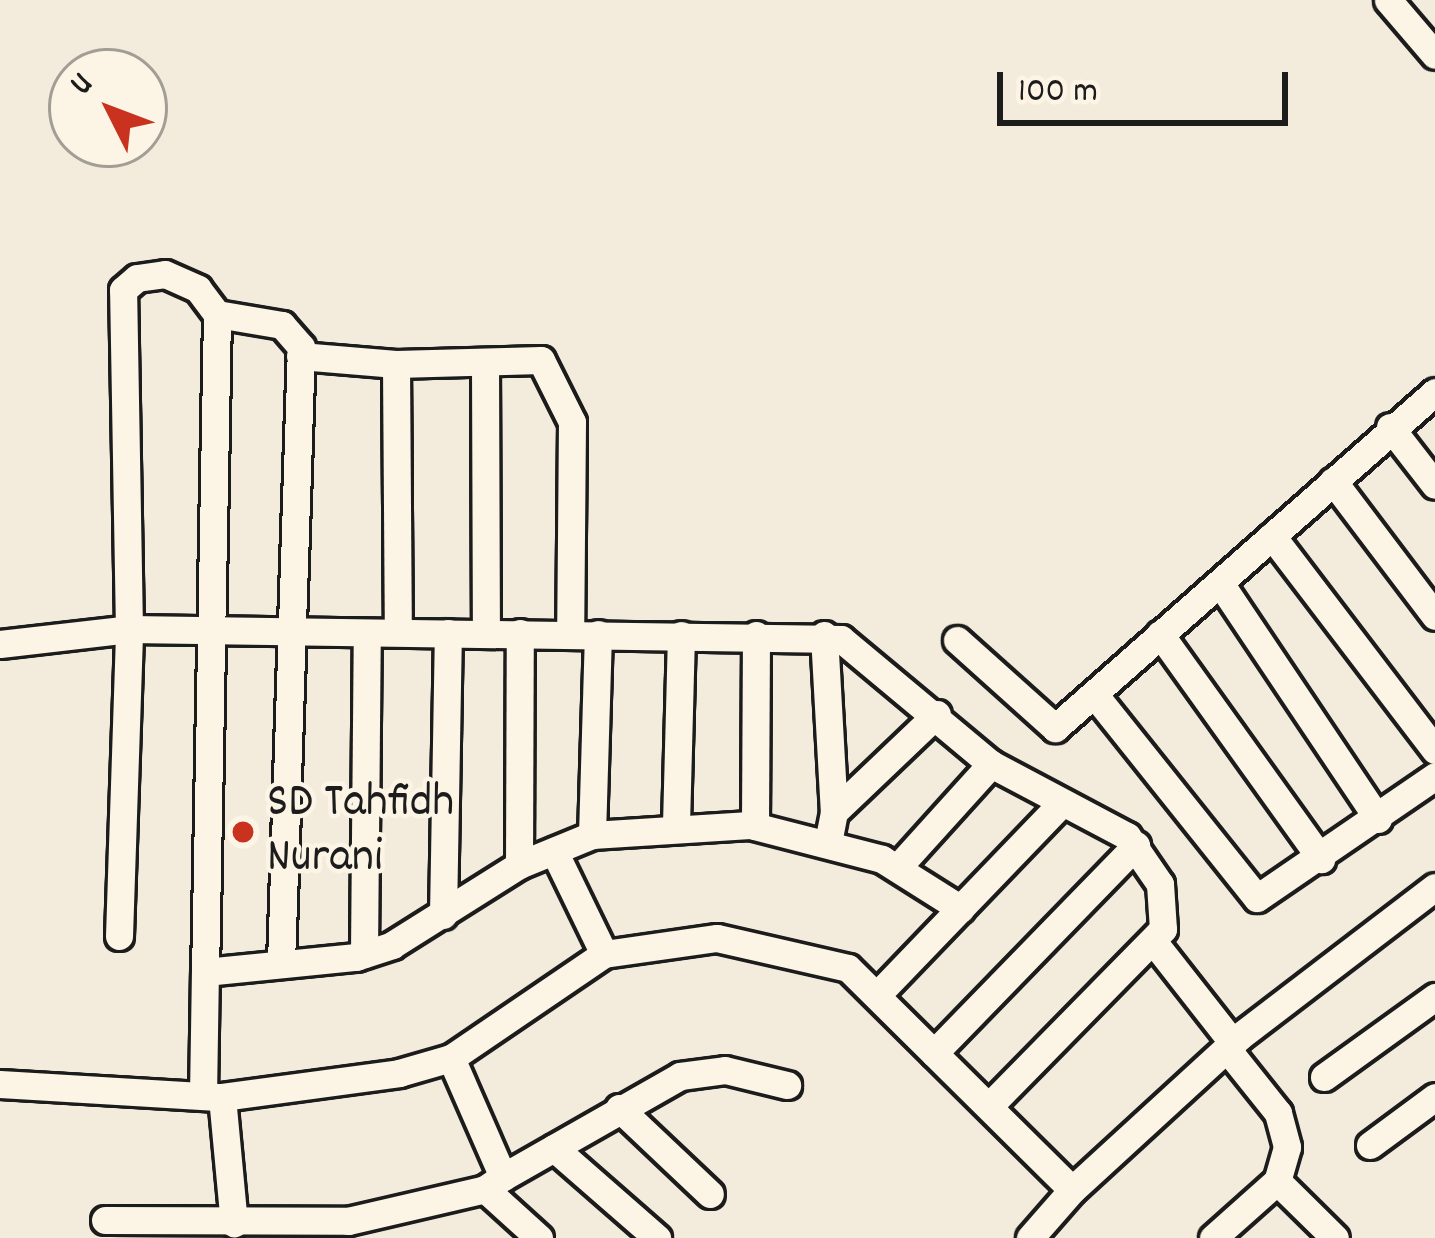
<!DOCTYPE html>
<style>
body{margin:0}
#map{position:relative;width:1435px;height:1238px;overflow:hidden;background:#f3ecdd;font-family:Dekko,sans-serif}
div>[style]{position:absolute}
.roads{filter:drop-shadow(3px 0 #1c1c1c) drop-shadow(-3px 0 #1c1c1c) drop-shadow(0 3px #1c1c1c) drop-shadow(0 -3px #1c1c1c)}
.minor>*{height:27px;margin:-13.5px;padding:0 13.5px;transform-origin:13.5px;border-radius:13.5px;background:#fcf5e5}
.dots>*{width:33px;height:33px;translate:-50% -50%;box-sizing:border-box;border:6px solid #fcf5e5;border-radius:50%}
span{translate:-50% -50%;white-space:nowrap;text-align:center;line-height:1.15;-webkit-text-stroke:9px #fcf5e5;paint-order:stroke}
.poi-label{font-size:48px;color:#1c1c1c}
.left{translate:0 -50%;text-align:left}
.north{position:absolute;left:48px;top:48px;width:120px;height:120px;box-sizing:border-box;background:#fcf5e5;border:3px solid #a29e95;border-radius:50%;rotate:312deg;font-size:33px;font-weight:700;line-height:48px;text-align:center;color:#1c1c1c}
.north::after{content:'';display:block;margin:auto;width:42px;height:54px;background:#c8321e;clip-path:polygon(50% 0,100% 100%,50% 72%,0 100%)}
.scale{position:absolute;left:997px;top:72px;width:291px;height:54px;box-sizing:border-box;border:6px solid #1c1c1c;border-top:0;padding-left:15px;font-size:36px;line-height:42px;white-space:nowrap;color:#1c1c1c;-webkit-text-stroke:9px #fcf5e5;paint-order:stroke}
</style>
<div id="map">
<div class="roads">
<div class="minor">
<i style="left:1388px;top:0;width:72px;rotate:49.5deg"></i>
<i style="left:217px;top:314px;width:66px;rotate:9.6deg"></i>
<i style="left:282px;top:325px;width:29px;rotate:49deg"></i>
<i style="left:301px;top:347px;width:617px;rotate:91.86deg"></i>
<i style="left:300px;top:356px;width:96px;rotate:4.8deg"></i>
<i style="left:396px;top:364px;width:145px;rotate:-1.6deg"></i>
<i style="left:541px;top:360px;width:69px;rotate:63.4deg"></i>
<i style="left:572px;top:422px;width:211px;rotate:90.5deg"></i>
<i style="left:396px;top:364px;width:268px;rotate:89.6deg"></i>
<i style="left:485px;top:364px;width:268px;rotate:89.8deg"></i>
<i style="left:1390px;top:427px;width:73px;rotate:52.2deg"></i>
<i style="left:1333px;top:481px;width:169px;rotate:52.9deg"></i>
<i style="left:1272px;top:536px;width:269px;rotate:52.7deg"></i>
<i style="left:1220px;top:583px;width:284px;rotate:56.2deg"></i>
<i style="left:1160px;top:634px;width:277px;rotate:54.4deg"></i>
<i style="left:824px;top:635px;width:177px;rotate:86.8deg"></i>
<i style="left:834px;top:812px;width:32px;rotate:101deg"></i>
<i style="left:957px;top:640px;width:132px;rotate:41.9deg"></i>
<i style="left:1055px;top:728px;width:507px;rotate:-41.48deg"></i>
<i style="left:0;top:644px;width:130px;rotate:-6.6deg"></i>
<i style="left:129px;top:629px;width:712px;rotate:0.8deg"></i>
<i style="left:841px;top:639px;width:195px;rotate:39.8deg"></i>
<i style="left:991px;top:764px;width:154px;rotate:27.9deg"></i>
<i style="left:1127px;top:836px;width:58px;rotate:55.5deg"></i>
<i style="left:1160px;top:884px;width:45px;rotate:86.2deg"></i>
<i style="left:1163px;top:929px;width:247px;rotate:134.5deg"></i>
<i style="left:1094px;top:694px;width:261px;rotate:51.4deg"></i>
<i style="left:1257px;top:898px;width:216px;rotate:-34.4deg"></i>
<i style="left:834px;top:812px;width:142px;rotate:-43.6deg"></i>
<i style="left:676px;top:825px;width:190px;rotate:-88.5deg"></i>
<i style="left:755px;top:826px;width:191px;rotate:-89.7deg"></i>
<i style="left:592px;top:835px;width:201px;rotate:-88.3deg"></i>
<i style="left:554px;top:851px;width:114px;rotate:64.1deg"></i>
<i style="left:519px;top:865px;width:232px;rotate:-89.8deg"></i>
<i style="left:898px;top:867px;width:139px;rotate:-47.9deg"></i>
<i style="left:443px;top:915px;width:282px;rotate:-89deg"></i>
<i style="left:119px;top:936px;width:307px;rotate:-88.1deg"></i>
<i style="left:129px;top:629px;width:339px;rotate:-91deg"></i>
<i style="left:123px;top:290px;width:18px;rotate:-41deg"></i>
<i style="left:137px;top:278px;width:28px;rotate:-8deg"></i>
<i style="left:165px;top:274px;width:36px;rotate:24deg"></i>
<i style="left:198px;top:289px;width:31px;rotate:53deg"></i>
<i style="left:217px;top:314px;width:658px;rotate:91.04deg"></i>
<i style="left:1153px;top:941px;width:130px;rotate:51.9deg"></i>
<i style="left:364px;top:954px;width:321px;rotate:-89.5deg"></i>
<i style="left:877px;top:995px;width:262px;rotate:-46.1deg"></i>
<i style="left:1227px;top:1049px;width:82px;rotate:51.4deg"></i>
<i style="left:1278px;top:1113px;width:35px;rotate:75deg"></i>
<i style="left:1287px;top:1147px;width:35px;rotate:106deg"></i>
<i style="left:1277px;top:1181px;width:81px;rotate:44.5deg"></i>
<i style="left:934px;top:1053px;width:290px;rotate:-45.8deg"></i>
<i style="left:1324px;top:1077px;width:137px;rotate:-35.8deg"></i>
<i style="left:0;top:1084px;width:222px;rotate:3.4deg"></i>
<i style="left:222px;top:1097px;width:179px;rotate:-7.7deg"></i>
<i style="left:399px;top:1073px;width:54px;rotate:-16.1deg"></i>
<i style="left:451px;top:1058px;width:185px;rotate:-34.2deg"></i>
<i style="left:604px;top:954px;width:114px;rotate:-8.1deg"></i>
<i style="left:717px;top:938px;width:134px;rotate:12.9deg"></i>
<i style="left:848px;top:968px;width:315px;rotate:44.7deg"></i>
<i style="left:1072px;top:1190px;width:228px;rotate:-42.5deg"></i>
<i style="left:1240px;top:1036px;width:245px;rotate:-37.4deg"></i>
<i style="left:203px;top:1096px;width:124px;rotate:-89.1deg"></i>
<i style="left:205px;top:972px;width:152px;rotate:-5.7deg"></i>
<i style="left:356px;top:957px;width:38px;rotate:-18deg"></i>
<i style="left:392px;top:945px;width:150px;rotate:-32.2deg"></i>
<i style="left:519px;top:865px;width:79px;rotate:-22.3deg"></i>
<i style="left:592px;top:835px;width:158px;rotate:-3.6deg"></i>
<i style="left:750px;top:825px;width:136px;rotate:14.4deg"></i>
<i style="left:882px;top:859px;width:93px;rotate:32.3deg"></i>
<i style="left:222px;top:1097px;width:127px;rotate:84.6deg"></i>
<i style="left:619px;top:1108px;width:125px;rotate:43.4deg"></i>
<i style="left:1370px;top:1145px;width:81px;rotate:-36.4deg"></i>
<i style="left:554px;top:1148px;width:137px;rotate:41.1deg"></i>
<i style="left:503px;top:1177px;width:204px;rotate:-29.7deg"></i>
<i style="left:680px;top:1076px;width:45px;rotate:-7.6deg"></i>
<i style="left:725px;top:1070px;width:64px;rotate:13.6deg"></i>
<i style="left:485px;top:1189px;width:73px;rotate:42.2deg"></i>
<i style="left:105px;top:1220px;width:243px;rotate:0.2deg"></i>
<i style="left:348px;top:1221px;width:141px;rotate:-13.1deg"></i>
<i style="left:485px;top:1189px;width:22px;rotate:-34deg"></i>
<i style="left:503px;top:1177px;width:130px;rotate:-113.6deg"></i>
<i style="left:1030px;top:1238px;width:64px;rotate:-48.8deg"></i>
<i style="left:1213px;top:1238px;width:86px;rotate:-41.7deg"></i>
</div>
</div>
<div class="dots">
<i style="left:243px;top:832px;background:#c8321e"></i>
</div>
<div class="poi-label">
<span class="left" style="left:267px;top:832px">SD Tahfidh<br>Nurani</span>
</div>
<div class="north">U</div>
<div class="scale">100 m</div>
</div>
